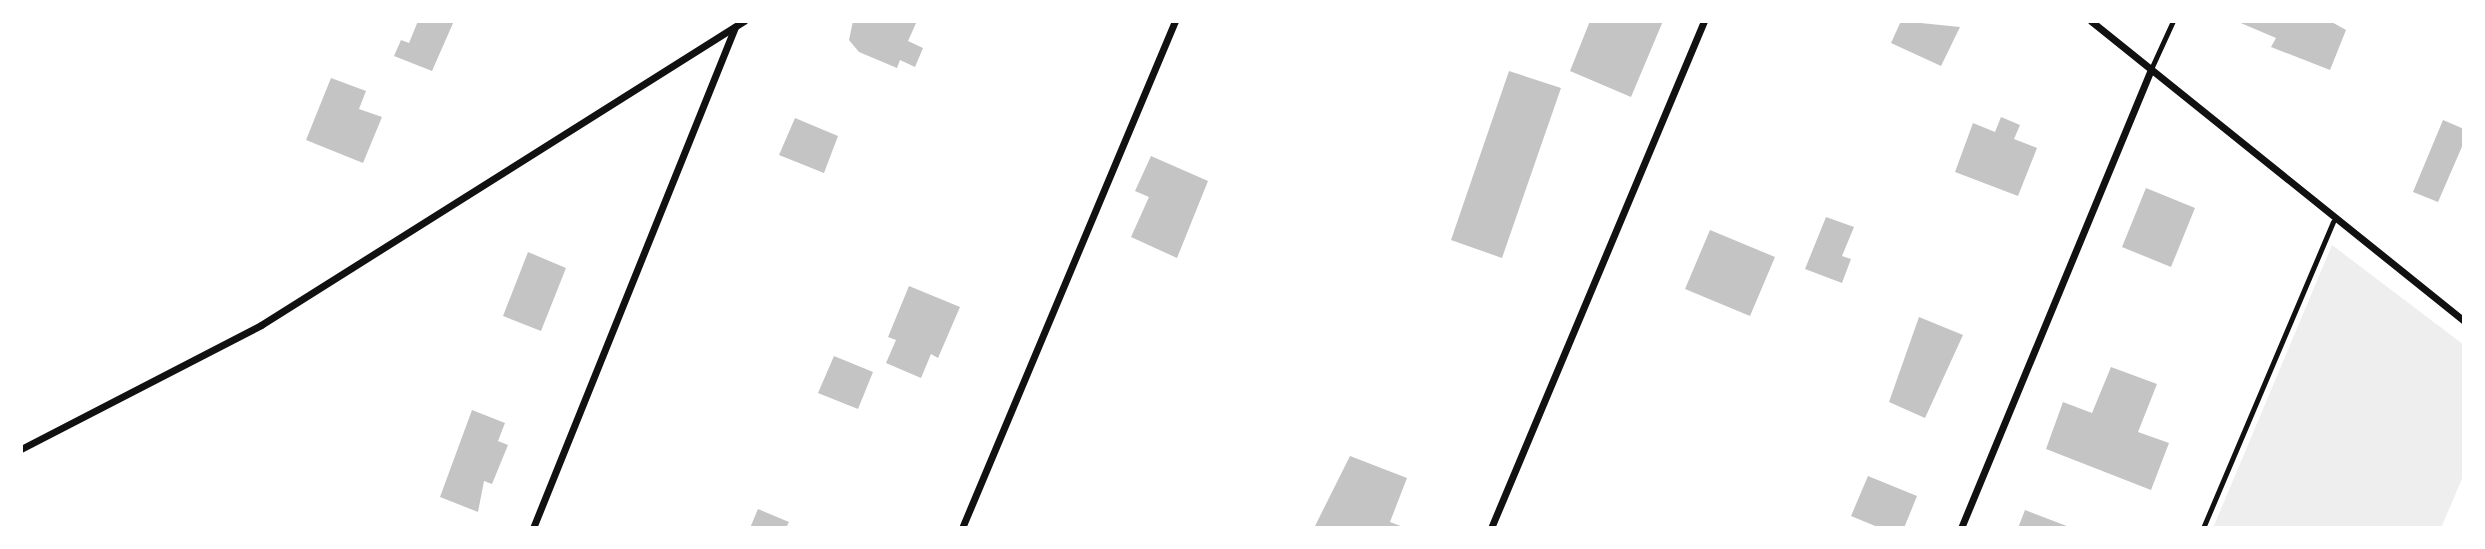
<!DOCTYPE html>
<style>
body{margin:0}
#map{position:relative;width:2485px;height:549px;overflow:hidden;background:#fff;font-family:Ubuntu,sans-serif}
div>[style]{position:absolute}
.green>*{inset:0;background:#eee}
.building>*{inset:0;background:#c4c4c4}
.service>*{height:5px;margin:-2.5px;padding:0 2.5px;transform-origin:2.5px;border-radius:2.5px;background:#111}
.minor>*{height:7px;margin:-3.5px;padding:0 3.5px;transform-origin:3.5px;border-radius:3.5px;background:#111}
span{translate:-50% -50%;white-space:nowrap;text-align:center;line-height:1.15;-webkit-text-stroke:7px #fff;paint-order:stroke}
.frame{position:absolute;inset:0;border:23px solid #fff;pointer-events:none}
</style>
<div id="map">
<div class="green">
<i style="clip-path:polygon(2332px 245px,2464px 345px,2464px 474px,2441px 528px,2213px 528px)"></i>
</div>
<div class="building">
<i style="clip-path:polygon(418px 21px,454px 21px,432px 71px,394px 56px,401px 40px,409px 43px)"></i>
<i style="clip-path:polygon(853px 21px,917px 21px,908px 41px,923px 48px,915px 67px,900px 60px,897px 68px,859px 52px,849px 40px)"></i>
<i style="clip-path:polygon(1590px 21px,1663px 21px,1631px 97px,1570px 71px)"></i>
<i style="clip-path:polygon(1901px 21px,1960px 27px,1941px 66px,1891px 43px)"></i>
<i style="clip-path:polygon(2236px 21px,2330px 21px,2346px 30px,2330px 70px,2271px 47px,2276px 38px)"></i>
<i style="clip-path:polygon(1509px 71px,1561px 88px,1502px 258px,1451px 240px)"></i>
<i style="clip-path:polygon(331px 78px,366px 91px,359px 109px,382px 117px,363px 163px,306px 140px)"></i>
<i style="clip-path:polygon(2001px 117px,2020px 125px,2014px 139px,2037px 148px,2018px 196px,1955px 172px,1973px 123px,1995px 132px)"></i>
<i style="clip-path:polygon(795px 118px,838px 136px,824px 173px,779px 155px)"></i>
<i style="clip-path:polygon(2443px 120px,2464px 129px,2464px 142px,2438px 202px,2413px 192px)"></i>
<i style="clip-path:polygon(1151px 156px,1208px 181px,1177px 258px,1131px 237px,1149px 197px,1135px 191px)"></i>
<i style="clip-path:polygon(2146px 188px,2195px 208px,2171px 267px,2122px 247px)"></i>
<i style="clip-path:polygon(1826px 217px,1854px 227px,1842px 256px,1851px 259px,1842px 283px,1805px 269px)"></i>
<i style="clip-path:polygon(1710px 230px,1775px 257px,1750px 316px,1685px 289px)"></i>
<i style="clip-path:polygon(528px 252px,566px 268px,541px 331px,503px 316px)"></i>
<i style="clip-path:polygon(909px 286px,960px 307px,938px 358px,931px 354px,921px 378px,886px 363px,896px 340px,888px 337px)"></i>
<i style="clip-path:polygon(1919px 317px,1963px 335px,1925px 418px,1889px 402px)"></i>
<i style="clip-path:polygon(834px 356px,873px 372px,858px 409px,818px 393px)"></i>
<i style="clip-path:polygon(2111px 367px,2157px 384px,2138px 432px,2169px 443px,2151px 490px,2046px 449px,2063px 402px,2092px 413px)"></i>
<i style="clip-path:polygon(472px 410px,505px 423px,498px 441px,508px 445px,492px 484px,484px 481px,478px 512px,440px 497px)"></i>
<i style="clip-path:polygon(1350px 456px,1407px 478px,1390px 522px,1406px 528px,1314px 528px)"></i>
<i style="clip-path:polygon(1868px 476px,1917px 496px,1904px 528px,1880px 528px,1851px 516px)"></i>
<i style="clip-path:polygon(758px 509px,789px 522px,786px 528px,750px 528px)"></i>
<i style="clip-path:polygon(2025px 510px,2072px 528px,2018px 528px)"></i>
</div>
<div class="service">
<i style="left:2151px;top:69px;width:53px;rotate:-65.4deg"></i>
<i style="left:2203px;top:528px;width:333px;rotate:-67deg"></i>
</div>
<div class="minor">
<i style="left:2091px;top:21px;width:479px;rotate:38.8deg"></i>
<i style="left:21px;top:449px;width:270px;rotate:-27.3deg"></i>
<i style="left:261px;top:325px;width:571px;rotate:-32.19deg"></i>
<i style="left:533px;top:528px;width:540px;rotate:-68.04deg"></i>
<i style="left:962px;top:528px;width:550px;rotate:-67.21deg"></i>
<i style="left:1491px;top:528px;width:550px;rotate:-67.21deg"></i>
<i style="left:1961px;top:528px;width:497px;rotate:-67.5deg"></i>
</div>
<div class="frame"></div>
</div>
